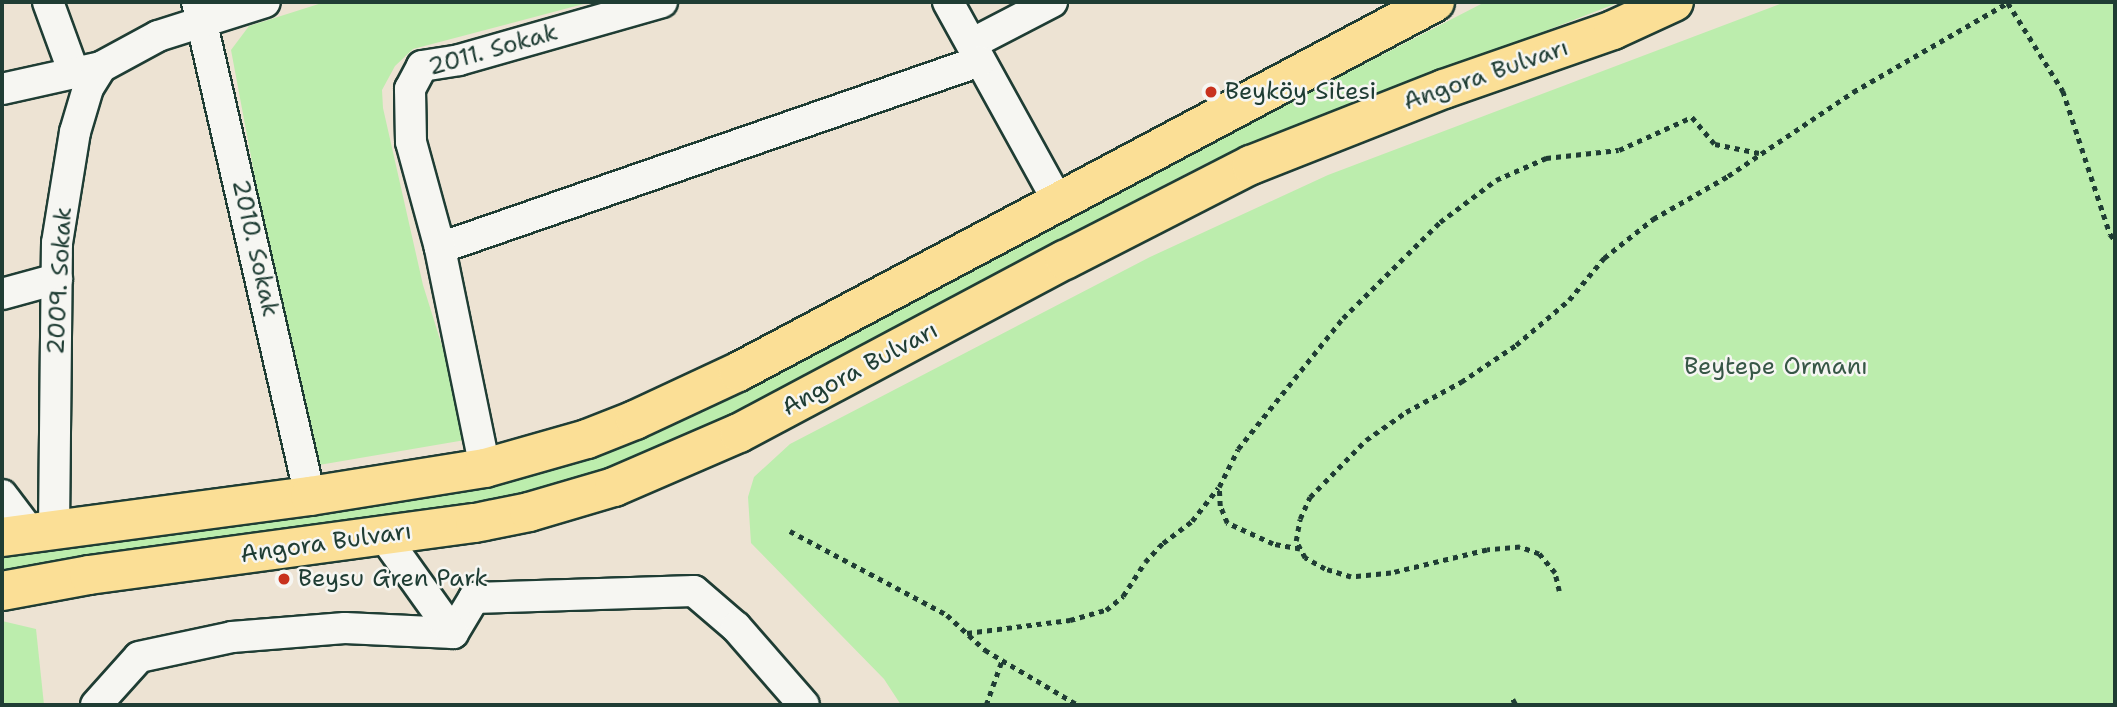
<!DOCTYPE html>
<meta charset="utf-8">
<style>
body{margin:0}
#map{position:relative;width:2117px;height:707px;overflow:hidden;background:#ede3d3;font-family:"Shantell Sans",sans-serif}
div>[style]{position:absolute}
.green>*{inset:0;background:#bcedad}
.path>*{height:4.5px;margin-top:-2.25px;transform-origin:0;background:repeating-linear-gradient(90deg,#1f3d34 0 5px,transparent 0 10px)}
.roads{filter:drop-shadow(2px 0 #1f3d34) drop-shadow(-2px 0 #1f3d34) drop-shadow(0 2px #1f3d34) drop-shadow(0 -2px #1f3d34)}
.minor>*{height:30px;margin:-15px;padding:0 15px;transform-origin:15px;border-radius:15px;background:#f6f6f2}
.major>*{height:38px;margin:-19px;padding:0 19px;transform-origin:19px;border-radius:19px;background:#fbdf96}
.dots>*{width:19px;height:19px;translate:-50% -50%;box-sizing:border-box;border:4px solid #f6f6f2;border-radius:50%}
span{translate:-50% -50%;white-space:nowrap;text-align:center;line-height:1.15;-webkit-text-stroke:5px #f6f6f2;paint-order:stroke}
.street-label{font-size:24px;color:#1f3d34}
.poi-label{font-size:24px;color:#1f3d34}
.left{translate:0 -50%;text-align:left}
.park-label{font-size:24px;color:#375746}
.frame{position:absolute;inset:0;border:4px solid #1f3d34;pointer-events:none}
</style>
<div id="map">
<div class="green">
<i style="clip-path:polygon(325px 2px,591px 2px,413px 49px,395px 66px,382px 90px,383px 108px,423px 285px,471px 439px,319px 465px,277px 295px,231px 50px,249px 26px)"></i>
<i style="clip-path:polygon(1485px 2px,1620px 2px,1209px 162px,1061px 238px,748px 407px,616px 466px,515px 494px,371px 520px,2px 570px,2px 557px,436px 495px,578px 462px,636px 441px,762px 383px,1125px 187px)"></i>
<i style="clip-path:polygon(1785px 2px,2115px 2px,2115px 705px,901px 705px,884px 679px,751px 543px,748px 497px,754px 477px,790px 444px,1150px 257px,1328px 175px)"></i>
<i style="clip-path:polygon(2px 621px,36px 629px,44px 705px,2px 705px)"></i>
</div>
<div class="path">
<i style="left:2008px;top:3px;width:104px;rotate:58deg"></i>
<i style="left:2063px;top:91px;width:151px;rotate:71.8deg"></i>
<i style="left:2110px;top:234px;width:8px;rotate:50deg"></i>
<i style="left:790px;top:531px;width:178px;rotate:28.1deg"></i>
<i style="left:947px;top:615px;width:52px;rotate:42.6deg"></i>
<i style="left:985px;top:650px;width:108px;rotate:30.6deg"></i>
<i style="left:1300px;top:549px;width:27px;rotate:-170deg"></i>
<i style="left:1273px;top:544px;width:51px;rotate:-155.5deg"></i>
<i style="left:1227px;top:523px;width:18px;rotate:-112deg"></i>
<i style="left:1220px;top:506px;width:19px;rotate:-93deg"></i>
<i style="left:1219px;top:487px;width:42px;rotate:-63.4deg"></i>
<i style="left:1238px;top:449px;width:168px;rotate:-51.3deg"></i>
<i style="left:1343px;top:318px;width:136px;rotate:-44.7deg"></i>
<i style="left:1440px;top:222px;width:70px;rotate:-36.9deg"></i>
<i style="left:1496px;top:180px;width:55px;rotate:-23.7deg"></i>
<i style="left:1546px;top:158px;width:73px;rotate:-6.3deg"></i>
<i style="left:1619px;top:150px;width:80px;rotate:-24.3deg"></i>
<i style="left:1692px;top:117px;width:35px;rotate:50deg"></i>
<i style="left:1715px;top:144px;width:45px;rotate:11.6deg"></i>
<i style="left:1559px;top:591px;width:18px;rotate:-103deg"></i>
<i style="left:1555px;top:573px;width:25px;rotate:-130deg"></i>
<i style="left:1539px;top:554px;width:20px;rotate:-160deg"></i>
<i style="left:1520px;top:547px;width:33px;rotate:175deg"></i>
<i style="left:1487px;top:550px;width:99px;rotate:166.5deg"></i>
<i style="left:1391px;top:573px;width:40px;rotate:174.3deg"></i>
<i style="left:1351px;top:577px;width:27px;rotate:-163deg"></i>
<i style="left:1325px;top:569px;width:23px;rotate:-151deg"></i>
<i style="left:1305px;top:558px;width:19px;rotate:-118deg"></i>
<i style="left:1296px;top:541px;width:22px;rotate:-80deg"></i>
<i style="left:1300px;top:519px;width:24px;rotate:-66deg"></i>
<i style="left:1310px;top:497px;width:80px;rotate:-45.5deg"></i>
<i style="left:1366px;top:440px;width:49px;rotate:-35deg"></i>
<i style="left:1406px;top:412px;width:63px;rotate:-28.6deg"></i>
<i style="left:1461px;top:382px;width:66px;rotate:-33.9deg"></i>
<i style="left:1516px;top:345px;width:70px;rotate:-40.3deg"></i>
<i style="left:1569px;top:300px;width:55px;rotate:-50.2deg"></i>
<i style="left:1604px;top:258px;width:63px;rotate:-38.5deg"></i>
<i style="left:1653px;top:219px;width:86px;rotate:-29.8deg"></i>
<i style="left:1728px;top:176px;width:151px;rotate:-33.9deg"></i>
<i style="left:1853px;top:92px;width:180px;rotate:-30deg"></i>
<i style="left:967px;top:633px;width:104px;rotate:-7.2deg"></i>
<i style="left:1070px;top:620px;width:37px;rotate:-16deg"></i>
<i style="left:1106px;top:610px;width:22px;rotate:-39deg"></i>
<i style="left:1123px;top:596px;width:40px;rotate:-57.1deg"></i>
<i style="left:1145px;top:562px;width:26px;rotate:-47deg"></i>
<i style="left:1163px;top:543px;width:36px;rotate:-37deg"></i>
<i style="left:1192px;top:521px;width:42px;rotate:-51.8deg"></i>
<i style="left:1513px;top:699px;width:7px;rotate:63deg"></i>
<i style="left:986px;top:705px;width:48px;rotate:-70.4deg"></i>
</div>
<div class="roads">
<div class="minor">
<i style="left:48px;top:2px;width:76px;rotate:69.9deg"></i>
<i style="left:197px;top:2px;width:507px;rotate:77.12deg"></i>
<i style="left:948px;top:2px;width:227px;rotate:61.1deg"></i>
<i style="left:973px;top:43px;width:89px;rotate:-27.4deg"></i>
<i style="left:2px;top:89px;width:101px;rotate:-12.5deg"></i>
<i style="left:440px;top:248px;width:571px;rotate:-19.1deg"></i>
<i style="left:2px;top:294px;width:57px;rotate:-15.3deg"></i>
<i style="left:485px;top:468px;width:225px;rotate:-101.6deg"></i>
<i style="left:440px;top:248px;width:110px;rotate:-105.3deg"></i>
<i style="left:411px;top:142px;width:53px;rotate:-91.1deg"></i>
<i style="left:410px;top:89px;width:26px;rotate:-62deg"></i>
<i style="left:422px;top:66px;width:37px;rotate:-9deg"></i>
<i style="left:459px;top:60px;width:211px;rotate:-15.9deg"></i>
<i style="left:2px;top:495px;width:46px;rotate:52.9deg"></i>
<i style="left:54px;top:528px;width:285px;rotate:-89.4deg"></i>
<i style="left:57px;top:243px;width:112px;rotate:-80.8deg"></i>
<i style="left:75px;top:132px;width:46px;rotate:-73.5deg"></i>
<i style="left:88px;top:88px;width:25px;rotate:-58deg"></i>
<i style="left:101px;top:67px;width:65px;rotate:-28.5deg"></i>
<i style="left:158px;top:36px;width:112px;rotate:-17.6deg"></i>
<i style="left:453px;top:633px;width:41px;rotate:-59deg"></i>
<i style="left:474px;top:598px;width:220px;rotate:-1.8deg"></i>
<i style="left:694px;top:591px;width:55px;rotate:40.6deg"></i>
<i style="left:736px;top:627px;width:103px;rotate:48.9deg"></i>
<i style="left:96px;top:705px;width:64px;rotate:-48.1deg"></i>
<i style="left:139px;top:657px;width:95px;rotate:-12.1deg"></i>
<i style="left:232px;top:637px;width:113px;rotate:-4.6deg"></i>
<i style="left:345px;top:628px;width:108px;rotate:2.7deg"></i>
<i style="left:453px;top:633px;width:120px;rotate:-125.5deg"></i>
</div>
<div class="major">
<i style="left:2px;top:537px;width:311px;rotate:-7.6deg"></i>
<i style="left:310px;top:496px;width:177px;rotate:-9.1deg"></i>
<i style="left:485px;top:468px;width:106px;rotate:-15.9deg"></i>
<i style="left:587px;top:439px;width:52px;rotate:-21.6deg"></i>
<i style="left:635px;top:420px;width:114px;rotate:-25deg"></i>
<i style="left:738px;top:372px;width:789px;rotate:-27.96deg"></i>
<i style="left:2px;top:591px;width:88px;rotate:-10.4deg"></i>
<i style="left:89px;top:575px;width:389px;rotate:-7.7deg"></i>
<i style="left:475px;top:523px;width:55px;rotate:-11.5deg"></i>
<i style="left:529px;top:512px;width:89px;rotate:-16.4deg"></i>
<i style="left:614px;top:487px;width:136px;rotate:-23.4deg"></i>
<i style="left:739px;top:433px;width:369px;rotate:-28deg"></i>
<i style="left:1065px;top:260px;width:209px;rotate:-27.1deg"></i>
<i style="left:1251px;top:165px;width:207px;rotate:-21.5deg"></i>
<i style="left:1444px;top:89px;width:179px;rotate:-19.2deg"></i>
<i style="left:1613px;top:30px;width:67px;rotate:-24.7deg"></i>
</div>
</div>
<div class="dots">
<i style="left:1211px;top:92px;background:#c8321e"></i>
<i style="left:284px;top:579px;background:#c8321e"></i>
</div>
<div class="street-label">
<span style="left:493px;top:50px;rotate:-16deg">2011. Sokak</span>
<span style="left:1486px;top:75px;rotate:-19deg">Angora Bulvarı</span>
<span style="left:255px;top:248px;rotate:77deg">2010. Sokak</span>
<span style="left:60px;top:281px;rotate:-87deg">2009. Sokak</span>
<span style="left:860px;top:369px;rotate:-28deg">Angora Bulvarı</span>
<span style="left:326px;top:543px;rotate:-8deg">Angora Bulvarı</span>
</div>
<div class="poi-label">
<span class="left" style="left:1225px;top:92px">Beyköy Sitesi</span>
<span class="left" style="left:298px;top:579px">Beysu Gren Park</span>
</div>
<div class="park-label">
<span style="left:1776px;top:367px">Beytepe Ormanı</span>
</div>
<div class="frame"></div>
</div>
